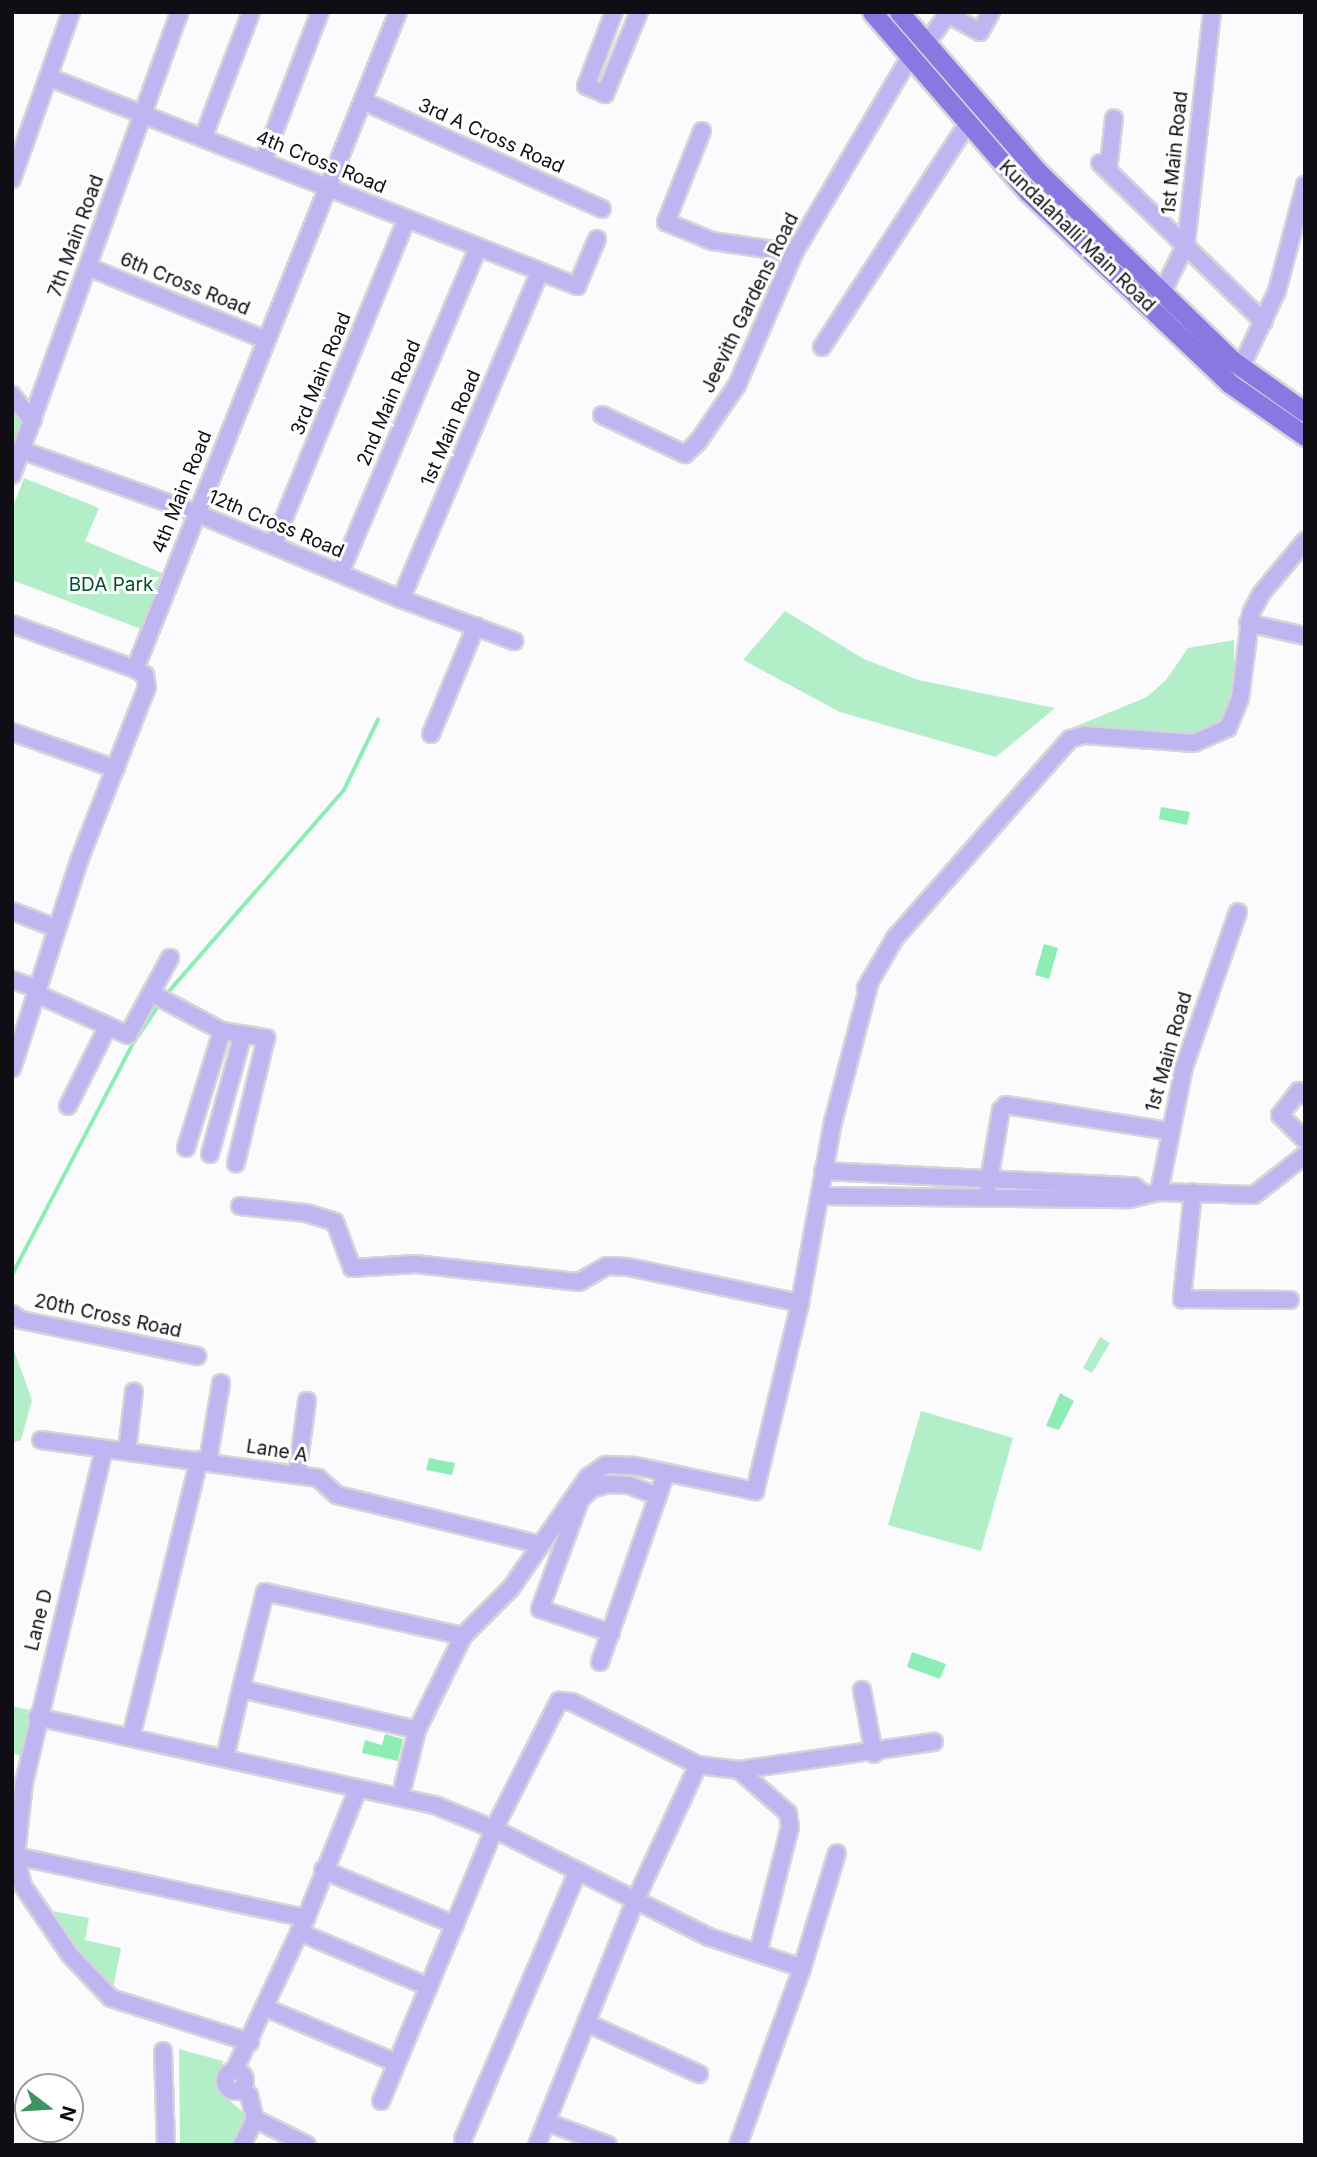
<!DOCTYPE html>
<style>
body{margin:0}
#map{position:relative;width:1317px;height:2157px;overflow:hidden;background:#fbfbfe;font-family:Inter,sans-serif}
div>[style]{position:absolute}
.green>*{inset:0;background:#b2efc9}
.water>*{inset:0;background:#8dedb4}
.stream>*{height:3.5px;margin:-1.75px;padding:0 1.75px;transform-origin:1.75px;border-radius:1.75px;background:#8dedb4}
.roads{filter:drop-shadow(2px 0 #d5d5d9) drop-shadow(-2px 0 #d5d5d9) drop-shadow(0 2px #d5d5d9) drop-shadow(0 -2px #d5d5d9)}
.minor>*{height:16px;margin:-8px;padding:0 8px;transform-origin:8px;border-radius:8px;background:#bdb6f0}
.minor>.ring{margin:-8px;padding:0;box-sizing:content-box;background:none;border:16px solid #bdb6f0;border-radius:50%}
.major>*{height:19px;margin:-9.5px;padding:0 9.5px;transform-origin:9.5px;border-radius:9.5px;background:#8b77e1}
span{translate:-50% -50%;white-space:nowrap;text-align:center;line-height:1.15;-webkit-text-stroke:6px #fff;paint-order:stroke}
.street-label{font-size:19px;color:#0f0e14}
.park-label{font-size:19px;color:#004f2d}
.frame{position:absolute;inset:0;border:14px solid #0f0e14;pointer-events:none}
.north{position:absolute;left:14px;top:2073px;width:70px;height:70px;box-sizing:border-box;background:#fff;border:2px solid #9f9fa1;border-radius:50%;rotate:107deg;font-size:19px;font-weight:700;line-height:28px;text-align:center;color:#0f0e14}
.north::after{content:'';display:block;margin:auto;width:24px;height:32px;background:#3f9264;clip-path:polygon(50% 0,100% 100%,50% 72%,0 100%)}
</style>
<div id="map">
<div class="green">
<i style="clip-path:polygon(12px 407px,22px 420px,12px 447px)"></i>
<i style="clip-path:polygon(24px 478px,99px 508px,85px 541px,162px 573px,141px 629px,12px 580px,12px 509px)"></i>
<i style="clip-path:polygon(785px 611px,864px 659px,918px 680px,1055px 708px,996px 757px,840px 712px,743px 660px)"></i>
<i style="clip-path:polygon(1234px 640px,1234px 696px,1218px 726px,1191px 738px,1074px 727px,1147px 697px,1166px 680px,1188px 648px)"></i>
<i style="clip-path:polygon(1100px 1337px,1110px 1343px,1092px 1373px,1083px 1368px)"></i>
<i style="clip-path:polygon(12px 1345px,32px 1400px,21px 1440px,12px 1443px)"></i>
<i style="clip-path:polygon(921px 1411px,1013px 1438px,981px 1551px,888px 1525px)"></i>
<i style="clip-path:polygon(12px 1706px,32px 1711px,21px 1756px,12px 1753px)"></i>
<i style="clip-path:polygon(53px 1911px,89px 1918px,85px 1940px,121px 1948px,113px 1988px,78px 1953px)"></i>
<i style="clip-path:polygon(179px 2049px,223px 2061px,217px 2089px,246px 2115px,232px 2145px,180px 2145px)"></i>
</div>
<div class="water">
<i style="clip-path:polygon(1161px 807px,1190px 812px,1187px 825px,1159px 819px)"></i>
<i style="clip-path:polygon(1044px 944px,1058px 948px,1049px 979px,1035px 975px)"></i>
<i style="clip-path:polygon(1060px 1393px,1074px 1401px,1059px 1430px,1046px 1426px)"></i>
<i style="clip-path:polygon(429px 1458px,455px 1463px,452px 1475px,426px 1470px)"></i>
<i style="clip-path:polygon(912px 1652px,946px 1664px,940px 1679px,907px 1667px)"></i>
<i style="clip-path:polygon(385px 1734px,403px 1739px,398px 1761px,362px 1753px,365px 1740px,382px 1745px)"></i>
</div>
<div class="stream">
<i style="left:165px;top:996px;width:273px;rotate:-49deg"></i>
<i style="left:344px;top:790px;width:78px;rotate:-64.1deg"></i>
<i style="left:12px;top:1275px;width:263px;rotate:-62.4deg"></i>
<i style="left:134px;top:1042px;width:48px;rotate:-56deg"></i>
</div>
<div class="roads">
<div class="minor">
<i style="left:614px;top:12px;width:79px;rotate:110.7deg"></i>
<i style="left:586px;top:86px;width:21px;rotate:23deg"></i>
<i style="left:605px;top:94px;width:89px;rotate:-67.5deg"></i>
<i style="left:944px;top:12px;width:41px;rotate:29.1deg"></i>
<i style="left:980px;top:32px;width:23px;rotate:-61deg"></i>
<i style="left:926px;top:44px;width:36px;rotate:-54deg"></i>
<i style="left:48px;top:77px;width:569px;rotate:21.56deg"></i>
<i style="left:577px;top:286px;width:51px;rotate:-66.9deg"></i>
<i style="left:363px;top:101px;width:262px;rotate:24.3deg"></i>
<i style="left:702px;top:131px;width:98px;rotate:111.6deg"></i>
<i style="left:666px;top:222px;width:50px;rotate:22.4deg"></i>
<i style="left:712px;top:241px;width:83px;rotate:8.3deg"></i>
<i style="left:203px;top:138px;width:135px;rotate:-69.1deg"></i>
<i style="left:263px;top:161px;width:160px;rotate:-69.1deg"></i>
<i style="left:1100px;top:163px;width:228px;rotate:44.1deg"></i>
<i style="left:1108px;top:171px;width:53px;rotate:-83.5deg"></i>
<i style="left:12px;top:179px;width:177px;rotate:-70.5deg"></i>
<i style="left:88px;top:267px;width:192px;rotate:22.3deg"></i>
<i style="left:1162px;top:293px;width:55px;rotate:-63.9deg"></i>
<i style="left:1186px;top:244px;width:233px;rotate:-83.6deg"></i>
<i style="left:822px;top:347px;width:267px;rotate:-56.9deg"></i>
<i style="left:1241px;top:367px;width:84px;rotate:-64.7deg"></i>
<i style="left:1277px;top:291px;width:110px;rotate:-75.2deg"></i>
<i style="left:12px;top:395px;width:33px;rotate:52deg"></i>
<i style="left:602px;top:415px;width:92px;rotate:25.2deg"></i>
<i style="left:685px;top:454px;width:18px;rotate:-43deg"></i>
<i style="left:698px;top:442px;width:69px;rotate:-55.6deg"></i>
<i style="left:737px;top:385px;width:144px;rotate:-66.6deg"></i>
<i style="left:794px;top:253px;width:228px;rotate:-59.4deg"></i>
<i style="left:21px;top:450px;width:186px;rotate:19.8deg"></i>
<i style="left:196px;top:513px;width:222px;rotate:22.8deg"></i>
<i style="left:401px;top:599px;width:121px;rotate:20.4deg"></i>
<i style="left:12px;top:475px;width:493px;rotate:-70.1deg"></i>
<i style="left:273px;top:545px;width:352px;rotate:-67.7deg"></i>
<i style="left:340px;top:573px;width:351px;rotate:-67deg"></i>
<i style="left:401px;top:599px;width:355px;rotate:-67deg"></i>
<i style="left:1248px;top:623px;width:58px;rotate:12.8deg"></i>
<i style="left:12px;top:624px;width:131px;rotate:20.1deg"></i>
<i style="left:135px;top:669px;width:12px;rotate:31deg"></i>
<i style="left:145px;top:675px;width:12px;rotate:81deg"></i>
<i style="left:147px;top:687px;width:184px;rotate:111.4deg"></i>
<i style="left:80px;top:858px;width:221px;rotate:107.9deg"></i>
<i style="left:135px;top:669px;width:708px;rotate:-68.18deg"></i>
<i style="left:12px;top:732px;width:110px;rotate:19.6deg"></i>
<i style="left:431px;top:734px;width:117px;rotate:-67.4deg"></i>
<i style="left:12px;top:911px;width:47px;rotate:21.1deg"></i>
<i style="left:12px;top:980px;width:28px;rotate:19deg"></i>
<i style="left:866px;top:988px;width:58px;rotate:-59.9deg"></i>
<i style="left:895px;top:938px;width:265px;rotate:-48.7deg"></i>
<i style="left:1070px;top:739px;width:15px;rotate:-16deg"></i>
<i style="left:1084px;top:735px;width:110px;rotate:4.2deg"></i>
<i style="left:1194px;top:743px;width:37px;rotate:-24deg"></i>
<i style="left:1228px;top:728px;width:32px;rotate:-68deg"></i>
<i style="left:1240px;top:698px;width:86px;rotate:-82.6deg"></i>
<i style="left:1251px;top:613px;width:21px;rotate:-62deg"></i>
<i style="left:1261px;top:594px;width:69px;rotate:-50.3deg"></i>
<i style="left:151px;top:993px;width:81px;rotate:28.2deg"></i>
<i style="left:222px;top:1031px;width:45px;rotate:9deg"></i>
<i style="left:266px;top:1038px;width:129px;rotate:103.5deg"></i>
<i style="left:37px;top:994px;width:100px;rotate:24.3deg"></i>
<i style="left:128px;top:1035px;width:88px;rotate:-61.4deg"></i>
<i style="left:1305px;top:1096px;width:8px;rotate:-140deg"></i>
<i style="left:1299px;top:1091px;width:31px;rotate:128deg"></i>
<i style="left:1280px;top:1115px;width:35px;rotate:45deg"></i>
<i style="left:68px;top:1106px;width:89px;rotate:-63.4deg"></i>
<i style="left:186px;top:1148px;width:122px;rotate:-72.9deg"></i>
<i style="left:210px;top:1154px;width:124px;rotate:-74.6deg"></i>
<i style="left:823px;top:1171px;width:311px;rotate:2.8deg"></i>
<i style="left:1134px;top:1186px;width:13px;rotate:39deg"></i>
<i style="left:988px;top:1186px;width:77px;rotate:-80.3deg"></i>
<i style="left:1001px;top:1110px;width:7px;rotate:-45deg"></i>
<i style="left:1006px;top:1105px;width:165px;rotate:9.1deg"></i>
<i style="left:1159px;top:1192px;width:95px;rotate:1.8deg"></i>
<i style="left:1254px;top:1195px;width:65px;rotate:-38.1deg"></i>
<i style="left:1193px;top:1192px;width:108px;rotate:95.9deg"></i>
<i style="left:1182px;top:1299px;width:108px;rotate:0.5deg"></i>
<i style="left:820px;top:1196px;width:310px;rotate:0.6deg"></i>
<i style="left:1130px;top:1199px;width:30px;rotate:-14deg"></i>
<i style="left:1159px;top:1192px;width:127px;rotate:-78.7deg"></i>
<i style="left:1184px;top:1067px;width:164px;rotate:-70.8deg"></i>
<i style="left:240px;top:1206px;width:66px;rotate:6.1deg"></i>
<i style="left:306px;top:1213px;width:30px;rotate:17deg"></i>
<i style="left:335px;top:1222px;width:49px;rotate:69.7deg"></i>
<i style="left:352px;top:1268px;width:63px;rotate:-3.6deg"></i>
<i style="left:415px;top:1264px;width:165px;rotate:6.3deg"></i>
<i style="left:579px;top:1282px;width:32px;rotate:-30deg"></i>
<i style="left:607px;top:1266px;width:21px;rotate:3deg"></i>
<i style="left:628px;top:1267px;width:176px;rotate:11.8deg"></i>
<i style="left:12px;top:1314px;width:11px;rotate:34deg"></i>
<i style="left:21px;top:1320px;width:180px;rotate:11.6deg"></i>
<i style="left:41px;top:1440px;width:280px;rotate:7.8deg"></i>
<i style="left:318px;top:1478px;width:25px;rotate:42deg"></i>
<i style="left:337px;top:1495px;width:207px;rotate:13.7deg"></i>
<i style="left:104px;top:1449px;width:342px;rotate:103.5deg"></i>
<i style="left:24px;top:1782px;width:74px;rotate:96.2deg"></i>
<i style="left:16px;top:1856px;width:31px;rotate:77deg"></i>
<i style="left:23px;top:1886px;width:83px;rotate:55.7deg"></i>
<i style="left:70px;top:1955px;width:59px;rotate:46.4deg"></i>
<i style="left:111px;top:1998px;width:146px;rotate:17.6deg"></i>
<i style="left:127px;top:1451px;width:60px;rotate:-83.3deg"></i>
<i style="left:208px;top:1461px;width:79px;rotate:-80.5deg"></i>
<i style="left:297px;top:1475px;width:75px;rotate:-82.3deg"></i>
<i style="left:611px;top:1633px;width:75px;rotate:-161.3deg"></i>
<i style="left:540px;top:1609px;width:116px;rotate:-69.8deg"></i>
<i style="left:580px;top:1500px;width:16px;rotate:-45deg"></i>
<i style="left:591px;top:1489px;width:18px;rotate:-16deg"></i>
<i style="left:608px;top:1484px;width:21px;rotate:3deg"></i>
<i style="left:629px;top:1485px;width:31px;rotate:21deg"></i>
<i style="left:463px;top:1636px;width:203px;rotate:-167.5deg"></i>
<i style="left:265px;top:1592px;width:100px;rotate:103.9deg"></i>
<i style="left:241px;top:1689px;width:181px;rotate:13.1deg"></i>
<i style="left:417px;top:1730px;width:105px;rotate:-63.9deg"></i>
<i style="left:463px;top:1636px;width:68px;rotate:-45deg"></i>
<i style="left:511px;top:1588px;width:135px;rotate:-55.3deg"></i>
<i style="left:588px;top:1477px;width:22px;rotate:-34deg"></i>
<i style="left:606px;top:1465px;width:29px;rotate:2deg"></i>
<i style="left:635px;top:1466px;width:123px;rotate:11.8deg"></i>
<i style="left:755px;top:1491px;width:193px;rotate:-76.5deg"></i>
<i style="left:800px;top:1303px;width:184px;rotate:-79.7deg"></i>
<i style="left:833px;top:1122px;width:146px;rotate:-75.3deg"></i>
<i style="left:600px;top:1662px;width:200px;rotate:-70.8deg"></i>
<i style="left:862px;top:1690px;width:65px;rotate:79.4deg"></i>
<i style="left:37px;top:1717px;width:410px;rotate:12.5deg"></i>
<i style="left:437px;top:1806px;width:61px;rotate:22deg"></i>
<i style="left:494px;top:1829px;width:241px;rotate:26.7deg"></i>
<i style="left:709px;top:1937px;width:98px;rotate:18.4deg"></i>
<i style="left:131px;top:1737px;width:285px;rotate:-76.2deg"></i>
<i style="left:227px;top:1749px;width:62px;rotate:-76.9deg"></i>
<i style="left:739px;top:1770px;width:65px;rotate:41.3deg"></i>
<i style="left:788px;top:1813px;width:14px;rotate:82deg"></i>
<i style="left:790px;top:1827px;width:130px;rotate:104.3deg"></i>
<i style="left:403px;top:1786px;width:58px;rotate:-76deg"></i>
<i style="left:16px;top:1856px;width:297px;rotate:12.1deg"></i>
<i style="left:323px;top:1870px;width:143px;rotate:22.6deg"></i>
<i style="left:299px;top:1932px;width:141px;rotate:22.9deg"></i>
<i style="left:266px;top:2008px;width:141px;rotate:22.9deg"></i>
<i style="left:587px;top:2023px;width:123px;rotate:24.5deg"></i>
<i style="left:163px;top:2051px;width:94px;rotate:88.2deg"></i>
<i class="ring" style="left:225px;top:2071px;width:4px;height:4px"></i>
<i style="left:234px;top:2071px;width:169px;rotate:-64.8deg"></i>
<i style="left:306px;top:1918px;width:137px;rotate:-68.1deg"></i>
<i style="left:242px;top:2090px;width:9px;rotate:36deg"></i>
<i style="left:249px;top:2095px;width:25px;rotate:76deg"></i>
<i style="left:255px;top:2119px;width:29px;rotate:117deg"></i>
<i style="left:381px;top:2101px;width:295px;rotate:-67.4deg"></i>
<i style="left:494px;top:1829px;width:144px;rotate:-63.1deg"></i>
<i style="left:559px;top:1701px;width:13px;rotate:4deg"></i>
<i style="left:572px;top:1702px;width:141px;rotate:26.6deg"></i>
<i style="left:698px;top:1765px;width:41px;rotate:7deg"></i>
<i style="left:739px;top:1770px;width:197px;rotate:-8.2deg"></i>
<i style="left:255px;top:2119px;width:58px;rotate:26.6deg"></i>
<i style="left:546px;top:2122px;width:66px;rotate:20.4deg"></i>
<i style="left:463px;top:2139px;width:289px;rotate:-66.8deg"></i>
<i style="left:537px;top:2145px;width:263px;rotate:-68.1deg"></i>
<i style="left:635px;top:1901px;width:150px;rotate:-65.1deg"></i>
<i style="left:738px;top:2145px;width:188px;rotate:-70.1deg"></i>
<i style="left:802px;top:1968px;width:120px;rotate:-73.1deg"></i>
</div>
<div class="major">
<i style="left:872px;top:12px;width:238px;rotate:49.1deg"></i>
<i style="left:1028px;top:192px;width:277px;rotate:43.5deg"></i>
<i style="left:1229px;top:383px;width:93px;rotate:34.9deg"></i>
<i style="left:899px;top:12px;width:213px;rotate:49deg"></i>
<i style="left:1039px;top:173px;width:270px;rotate:44.1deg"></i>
<i style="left:1233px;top:361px;width:88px;rotate:35.3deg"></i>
</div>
</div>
<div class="street-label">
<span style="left:491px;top:136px;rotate:24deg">3rd A Cross Road</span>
<span style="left:1175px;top:153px;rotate:-84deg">1st Main Road</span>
<span style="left:321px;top:162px;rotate:22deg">4th Cross Road</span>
<span style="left:76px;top:236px;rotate:-70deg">7th Main Road</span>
<span style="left:1077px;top:236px;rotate:44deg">Kundalahalli Main Road</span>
<span style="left:185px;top:284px;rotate:22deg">6th Cross Road</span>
<span style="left:750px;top:303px;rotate:-64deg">Jeevith Gardens Road</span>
<span style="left:321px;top:374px;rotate:-68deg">3rd Main Road</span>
<span style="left:389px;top:403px;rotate:-67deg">2nd Main Road</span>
<span style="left:451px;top:428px;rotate:-67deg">1st Main Road</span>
<span style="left:182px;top:492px;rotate:-68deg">4th Main Road</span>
<span style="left:276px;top:524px;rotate:23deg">12th Cross Road</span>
<span style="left:1169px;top:1052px;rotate:-74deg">1st Main Road</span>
<span style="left:108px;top:1316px;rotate:12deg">20th Cross Road</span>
<span style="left:277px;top:1451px;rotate:9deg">Lane A</span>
<span style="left:39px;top:1620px;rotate:-76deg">Lane D</span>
</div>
<div class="park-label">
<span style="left:111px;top:585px">BDA Park</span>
</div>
<div class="frame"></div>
<div class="north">N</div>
</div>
